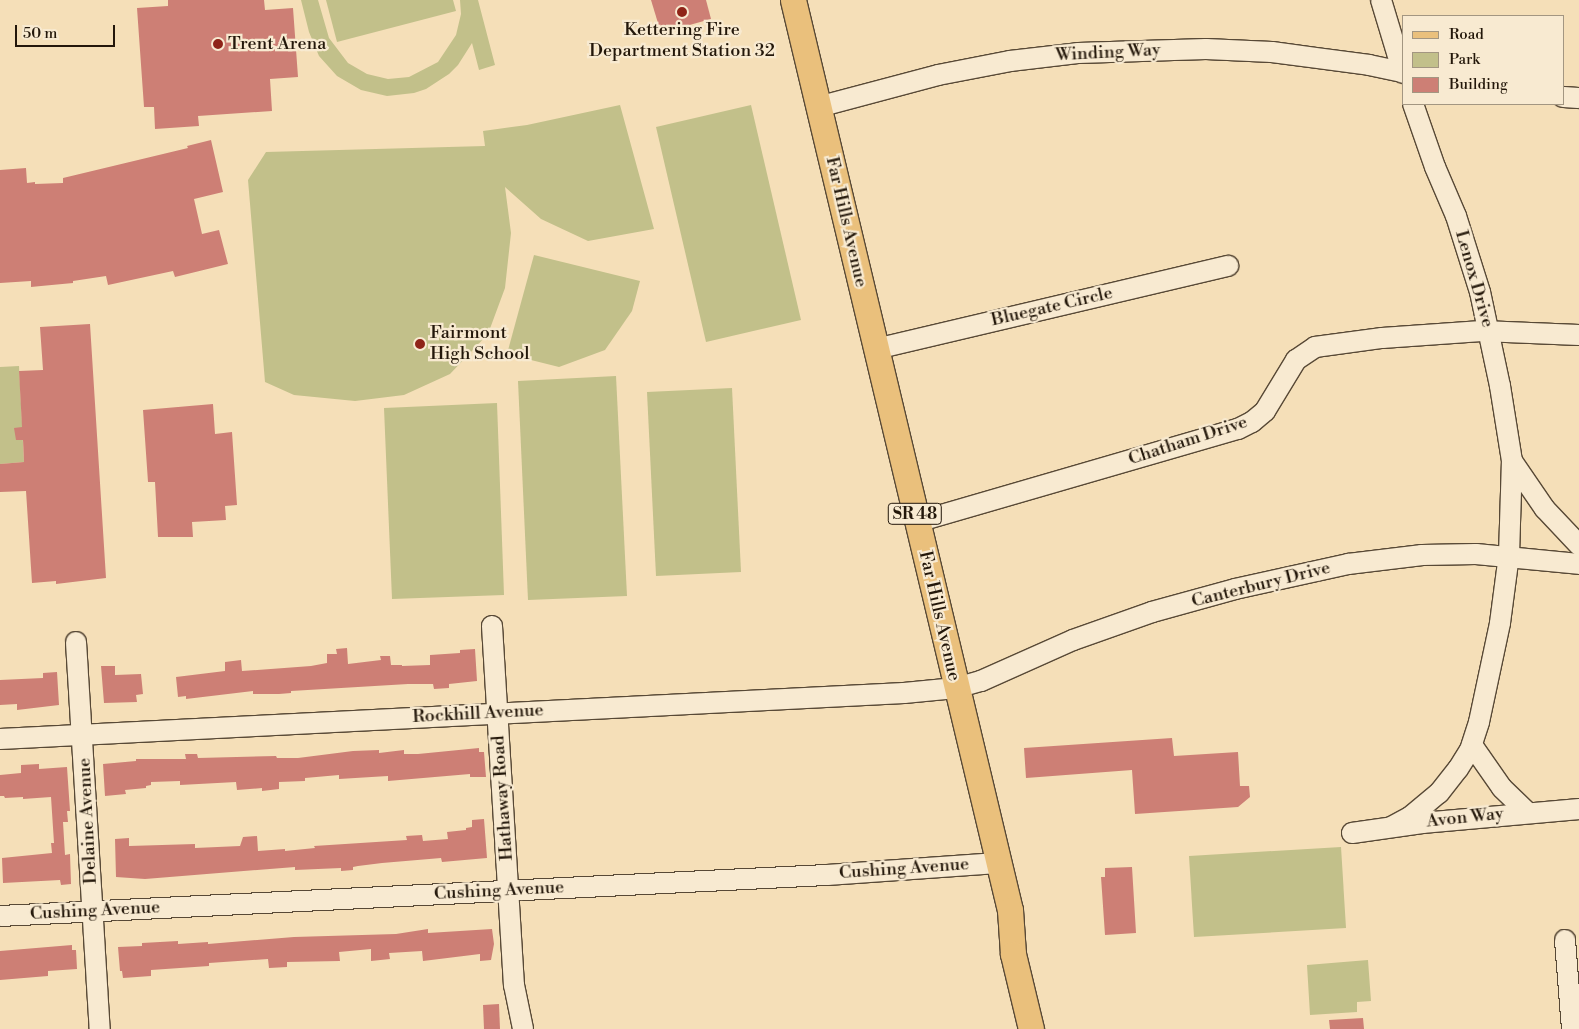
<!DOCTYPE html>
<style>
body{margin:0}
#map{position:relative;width:1579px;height:1029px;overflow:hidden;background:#f5dfb8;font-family:"Libre Bodoni",serif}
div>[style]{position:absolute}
.green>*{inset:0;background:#c2c08a}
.building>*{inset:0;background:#cd7f75}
.roads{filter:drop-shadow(1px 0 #584936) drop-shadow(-1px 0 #584936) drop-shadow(0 1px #584936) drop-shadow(0 -1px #584936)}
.minor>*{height:20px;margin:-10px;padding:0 10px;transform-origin:10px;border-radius:10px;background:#f8ead1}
.major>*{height:25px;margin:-12.5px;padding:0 12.5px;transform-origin:12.5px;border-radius:12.5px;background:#eac07c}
.dots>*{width:14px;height:14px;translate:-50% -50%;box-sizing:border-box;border:2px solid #f8ead1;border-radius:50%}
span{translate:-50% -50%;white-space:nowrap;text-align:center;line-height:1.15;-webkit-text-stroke:4.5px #f8ead1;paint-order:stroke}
.shield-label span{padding:1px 4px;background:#f8ead1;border:1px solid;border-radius:4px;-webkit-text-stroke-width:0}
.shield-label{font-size:16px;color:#23170a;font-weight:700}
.poi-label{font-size:18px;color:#23170a}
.left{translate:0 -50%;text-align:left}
.street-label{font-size:18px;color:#23170a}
.legend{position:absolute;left:1402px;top:15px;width:162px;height:90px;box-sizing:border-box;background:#f8ead1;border:1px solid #a39681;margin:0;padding:6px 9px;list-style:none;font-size:15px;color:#23170a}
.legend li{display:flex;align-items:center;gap:10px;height:25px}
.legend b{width:25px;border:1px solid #a39681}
.scale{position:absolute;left:15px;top:25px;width:100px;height:22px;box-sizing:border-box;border:2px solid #23170a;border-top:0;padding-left:6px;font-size:15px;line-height:18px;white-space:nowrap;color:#23170a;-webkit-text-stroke:4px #f8ead1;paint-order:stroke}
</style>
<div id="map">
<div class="green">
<i style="clip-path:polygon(301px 0,318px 0,329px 38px,348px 63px,367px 74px,388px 79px,409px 77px,438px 62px,456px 35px,461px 14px,460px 0,478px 0,495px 65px,479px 70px,472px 43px,458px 65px,449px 74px,426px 89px,414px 93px,387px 96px,361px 90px,337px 76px,319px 56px,309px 32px)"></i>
<i style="clip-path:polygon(326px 0,453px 0,456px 11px,337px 42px)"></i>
<i style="clip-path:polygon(620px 105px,654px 229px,588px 241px,541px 219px,505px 187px,511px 233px,505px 288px,488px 334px,450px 374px,404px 395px,355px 401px,294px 395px,265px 382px,248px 180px,266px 152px,485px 146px,483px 131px,527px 125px)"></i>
<i style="clip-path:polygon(751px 105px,801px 320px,706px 342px,656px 127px)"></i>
<i style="clip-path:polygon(534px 255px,640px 281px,632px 311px,605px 350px,559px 367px,507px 354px)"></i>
<i style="clip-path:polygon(19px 366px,24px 462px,0 464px,0 367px)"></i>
<i style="clip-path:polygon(616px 376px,627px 596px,528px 600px,518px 381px)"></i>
<i style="clip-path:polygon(732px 388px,741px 572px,656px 576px,647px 392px)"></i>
<i style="clip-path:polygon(497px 403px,504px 595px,392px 599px,384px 408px)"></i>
<i style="clip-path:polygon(1341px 847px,1346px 928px,1194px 937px,1189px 856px)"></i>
<i style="clip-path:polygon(1368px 960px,1371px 1001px,1357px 1002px,1357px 1012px,1310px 1015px,1307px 965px)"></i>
</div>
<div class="building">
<i style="clip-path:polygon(168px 0,264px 0,265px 10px,293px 8px,298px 77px,270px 79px,272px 111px,198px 116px,199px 126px,155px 129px,154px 107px,144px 107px,137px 8px,168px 6px)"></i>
<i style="clip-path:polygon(651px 0,706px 0,711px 19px,661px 33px)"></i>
<i style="clip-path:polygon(211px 140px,223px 192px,194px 199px,202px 234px,219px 230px,228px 264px,175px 277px,173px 271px,108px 285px,106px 276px,73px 281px,73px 283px,41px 286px,31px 287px,31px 281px,0 283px,0 170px,26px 168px,27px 183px,35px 182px,35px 184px,63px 183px,63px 178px,188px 148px,187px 146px)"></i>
<i style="clip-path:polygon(90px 324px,106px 578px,56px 584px,56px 581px,32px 583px,26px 491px,0 492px,0 464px,24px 462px,23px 440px,16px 440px,14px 428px,22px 427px,19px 371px,43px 370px,40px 327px)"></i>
<i style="clip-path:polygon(213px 404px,215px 434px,232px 432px,237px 505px,225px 506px,226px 520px,192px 522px,193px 537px,158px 537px,155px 482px,148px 482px,143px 410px)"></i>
<i style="clip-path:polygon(347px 648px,348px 664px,381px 660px,380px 656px,390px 656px,391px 665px,402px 665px,402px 666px,430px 665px,430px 655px,460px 653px,460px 650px,475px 649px,477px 681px,449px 684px,449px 688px,434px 689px,433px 684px,408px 684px,291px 691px,291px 693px,279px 694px,253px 694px,253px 691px,186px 699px,186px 696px,178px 697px,176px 677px,225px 671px,225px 662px,241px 660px,242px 671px,311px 666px,327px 663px,327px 654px,337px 654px,336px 649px)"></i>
<i style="clip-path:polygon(101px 666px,115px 666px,115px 675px,141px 674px,143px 694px,136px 695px,137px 702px,104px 703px)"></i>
<i style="clip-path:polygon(57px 672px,59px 705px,17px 710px,17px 704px,0 705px,0 680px,43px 678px,43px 673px)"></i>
<i style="clip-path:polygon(1172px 738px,1174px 756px,1238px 752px,1240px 786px,1249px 786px,1250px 797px,1238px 807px,1135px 814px,1132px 770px,1026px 778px,1024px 748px)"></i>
<i style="clip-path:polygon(479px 748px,479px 752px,484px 752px,486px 777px,470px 777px,470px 774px,388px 781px,388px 776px,339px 779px,339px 775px,305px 778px,305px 781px,279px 782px,279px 789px,262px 791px,262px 788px,237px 790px,236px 782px,180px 785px,180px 781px,151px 782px,151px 785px,146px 786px,146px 788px,125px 790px,126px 794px,105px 796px,103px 764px,136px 761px,136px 759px,186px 759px,185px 754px,197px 754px,198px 758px,276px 756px,277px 758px,298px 758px,353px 751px,379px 750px,379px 753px,404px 750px,404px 754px,418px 754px)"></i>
<i style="clip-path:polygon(39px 764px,39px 769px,67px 767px,70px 811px,67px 811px,68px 822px,63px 822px,65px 855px,70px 854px,71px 884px,61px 885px,60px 880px,3px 883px,2px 858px,52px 853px,51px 843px,54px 843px,51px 797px,23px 799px,23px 797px,5px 798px,4px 796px,0 796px,0 775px,21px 773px,21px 765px)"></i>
<i style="clip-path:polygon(484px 819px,487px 858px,442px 862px,441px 858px,382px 863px,358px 866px,353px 867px,353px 870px,341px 871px,341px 868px,295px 870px,295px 867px,145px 879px,116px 877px,115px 839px,129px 838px,129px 846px,195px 844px,195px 848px,240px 846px,243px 837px,257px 836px,258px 851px,285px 849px,285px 851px,315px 848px,314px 846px,407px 840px,406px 836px,422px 835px,423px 841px,448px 839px,447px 832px,466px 830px,466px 828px,472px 827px,472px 820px)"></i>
<i style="clip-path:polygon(1132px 867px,1136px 933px,1105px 935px,1101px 877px,1105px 877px,1105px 868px)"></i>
<i style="clip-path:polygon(428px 929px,428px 933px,492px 929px,494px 944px,491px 960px,480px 961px,480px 954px,423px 961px,422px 951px,389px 953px,390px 959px,371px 961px,371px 949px,339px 952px,340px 961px,287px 962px,287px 967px,269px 968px,268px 959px,209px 963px,209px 966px,151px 970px,151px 976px,123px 978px,122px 971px,120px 971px,118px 947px,142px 946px,142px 943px,178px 941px,178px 944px,208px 942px,208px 944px,294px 937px,396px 934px)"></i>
<i style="clip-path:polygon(72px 945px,72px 950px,76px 950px,77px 969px,48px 971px,48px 976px,0 980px,0 951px)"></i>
<i style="clip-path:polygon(499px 1004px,500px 1029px,484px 1029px,483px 1005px)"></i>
<i style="clip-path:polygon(1363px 1018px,1364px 1029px,1330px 1029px,1329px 1020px)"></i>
</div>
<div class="roads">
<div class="minor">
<i style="left:1381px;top:0;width:76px;rotate:73.2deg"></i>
<i style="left:1563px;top:97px;width:16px;rotate:4deg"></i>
<i style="left:818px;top:107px;width:124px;rotate:-14.9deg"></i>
<i style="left:938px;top:75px;width:73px;rotate:-11deg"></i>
<i style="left:1010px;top:61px;width:68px;rotate:-6.7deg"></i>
<i style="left:1078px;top:53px;width:128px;rotate:-1.8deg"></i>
<i style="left:1206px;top:49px;width:66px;rotate:2.6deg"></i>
<i style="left:1272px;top:52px;width:98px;rotate:7.6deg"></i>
<i style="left:1369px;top:65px;width:35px;rotate:12deg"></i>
<i style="left:876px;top:349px;width:362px;rotate:-13.3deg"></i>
<i style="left:1512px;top:461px;width:58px;rotate:55.5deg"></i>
<i style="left:1545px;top:509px;width:50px;rotate:46.6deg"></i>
<i style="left:917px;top:522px;width:334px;rotate:-16.2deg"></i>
<i style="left:1238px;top:429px;width:16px;rotate:-27deg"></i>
<i style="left:1252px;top:422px;width:17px;rotate:-40deg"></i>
<i style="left:1265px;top:411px;width:60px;rotate:-58.7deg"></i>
<i style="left:1296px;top:360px;width:23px;rotate:-34deg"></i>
<i style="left:1315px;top:347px;width:68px;rotate:-7.7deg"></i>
<i style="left:1382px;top:338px;width:100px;rotate:-4deg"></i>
<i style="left:1482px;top:331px;width:97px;rotate:2.4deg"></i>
<i style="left:492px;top:626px;width:360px;rotate:86.5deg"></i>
<i style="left:514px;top:985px;width:45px;rotate:78.4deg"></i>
<i style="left:76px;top:642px;width:388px;rotate:86.5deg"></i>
<i style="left:0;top:739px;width:905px;rotate:-2.91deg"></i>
<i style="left:904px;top:693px;width:52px;rotate:-5.5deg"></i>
<i style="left:956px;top:688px;width:26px;rotate:-16deg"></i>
<i style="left:981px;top:681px;width:101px;rotate:-24deg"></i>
<i style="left:1073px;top:640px;width:84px;rotate:-19.5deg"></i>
<i style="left:1152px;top:612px;width:86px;rotate:-15.5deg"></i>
<i style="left:1235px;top:589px;width:116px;rotate:-12.5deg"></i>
<i style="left:1348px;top:564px;width:75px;rotate:-6.9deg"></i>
<i style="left:1422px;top:555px;width:54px;rotate:-1.1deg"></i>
<i style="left:1476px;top:554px;width:103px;rotate:5.5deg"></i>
<i style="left:1472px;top:745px;width:52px;rotate:55.1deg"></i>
<i style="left:1502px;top:788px;width:35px;rotate:44deg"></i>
<i style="left:1391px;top:827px;width:21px;rotate:-28deg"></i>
<i style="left:1410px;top:817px;width:38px;rotate:-40deg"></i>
<i style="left:1439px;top:793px;width:31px;rotate:-52deg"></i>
<i style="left:1458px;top:769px;width:22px;rotate:-58deg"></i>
<i style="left:1470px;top:750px;width:29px;rotate:-72deg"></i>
<i style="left:1479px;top:722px;width:101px;rotate:-78deg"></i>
<i style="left:1500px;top:623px;width:69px;rotate:-82.5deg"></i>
<i style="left:1509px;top:555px;width:94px;rotate:-88.2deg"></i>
<i style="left:1512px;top:461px;width:76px;rotate:-99.1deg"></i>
<i style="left:1500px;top:386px;width:96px;rotate:-102deg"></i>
<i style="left:1480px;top:292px;width:80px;rotate:-107.5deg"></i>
<i style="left:1456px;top:216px;width:53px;rotate:-113.2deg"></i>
<i style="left:1435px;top:167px;width:67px;rotate:-109.2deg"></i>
<i style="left:1352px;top:833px;width:71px;rotate:-8.1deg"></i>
<i style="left:1422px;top:823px;width:158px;rotate:-5.1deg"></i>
<i style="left:0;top:916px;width:828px;rotate:-2.84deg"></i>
<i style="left:827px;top:875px;width:171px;rotate:-4deg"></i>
<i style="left:1565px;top:940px;width:89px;rotate:85.5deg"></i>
</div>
<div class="major">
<i style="left:793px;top:0;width:936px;rotate:76.59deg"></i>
<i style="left:1010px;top:910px;width:44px;rotate:86.1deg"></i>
<i style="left:1013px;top:954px;width:77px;rotate:76.5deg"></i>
</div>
</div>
<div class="dots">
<i style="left:682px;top:12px;background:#8f2418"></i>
<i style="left:218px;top:44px;background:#8f2418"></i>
<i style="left:420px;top:344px;background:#8f2418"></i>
</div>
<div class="shield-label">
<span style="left:915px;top:514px">SR 48</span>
</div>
<div class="poi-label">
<span style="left:682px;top:41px">Kettering Fire<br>Department Station 32</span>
<span class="left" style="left:228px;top:44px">Trent Arena</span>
<span class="left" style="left:430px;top:344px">Fairmont<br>High School</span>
</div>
<div class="street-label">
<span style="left:1108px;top:53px;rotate:-3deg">Winding Way</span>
<span style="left:846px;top:222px;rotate:77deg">Far Hills Avenue</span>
<span style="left:1474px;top:279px;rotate:74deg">Lenox Drive</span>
<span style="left:1052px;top:307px;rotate:-13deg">Bluegate Circle</span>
<span style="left:1188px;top:441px;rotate:-18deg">Chatham Drive</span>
<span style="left:1261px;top:585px;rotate:-14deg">Canterbury Drive</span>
<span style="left:939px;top:616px;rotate:77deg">Far Hills Avenue</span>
<span style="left:478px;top:714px;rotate:-3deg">Rockhill Avenue</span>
<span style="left:503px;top:798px;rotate:-94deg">Hathaway Road</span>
<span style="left:1465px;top:818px;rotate:-6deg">Avon Way</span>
<span style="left:88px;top:821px;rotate:-93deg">Delaine Avenue</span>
<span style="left:904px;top:869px;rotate:-4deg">Cushing Avenue</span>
<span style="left:499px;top:891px;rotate:-3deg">Cushing Avenue</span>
<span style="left:95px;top:911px;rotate:-3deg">Cushing Avenue</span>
</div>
<ul class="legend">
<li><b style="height:6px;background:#eac07c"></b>Road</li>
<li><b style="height:14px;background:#c2c08a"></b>Park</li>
<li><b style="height:14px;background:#cd7f75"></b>Building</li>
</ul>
<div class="scale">50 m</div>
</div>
